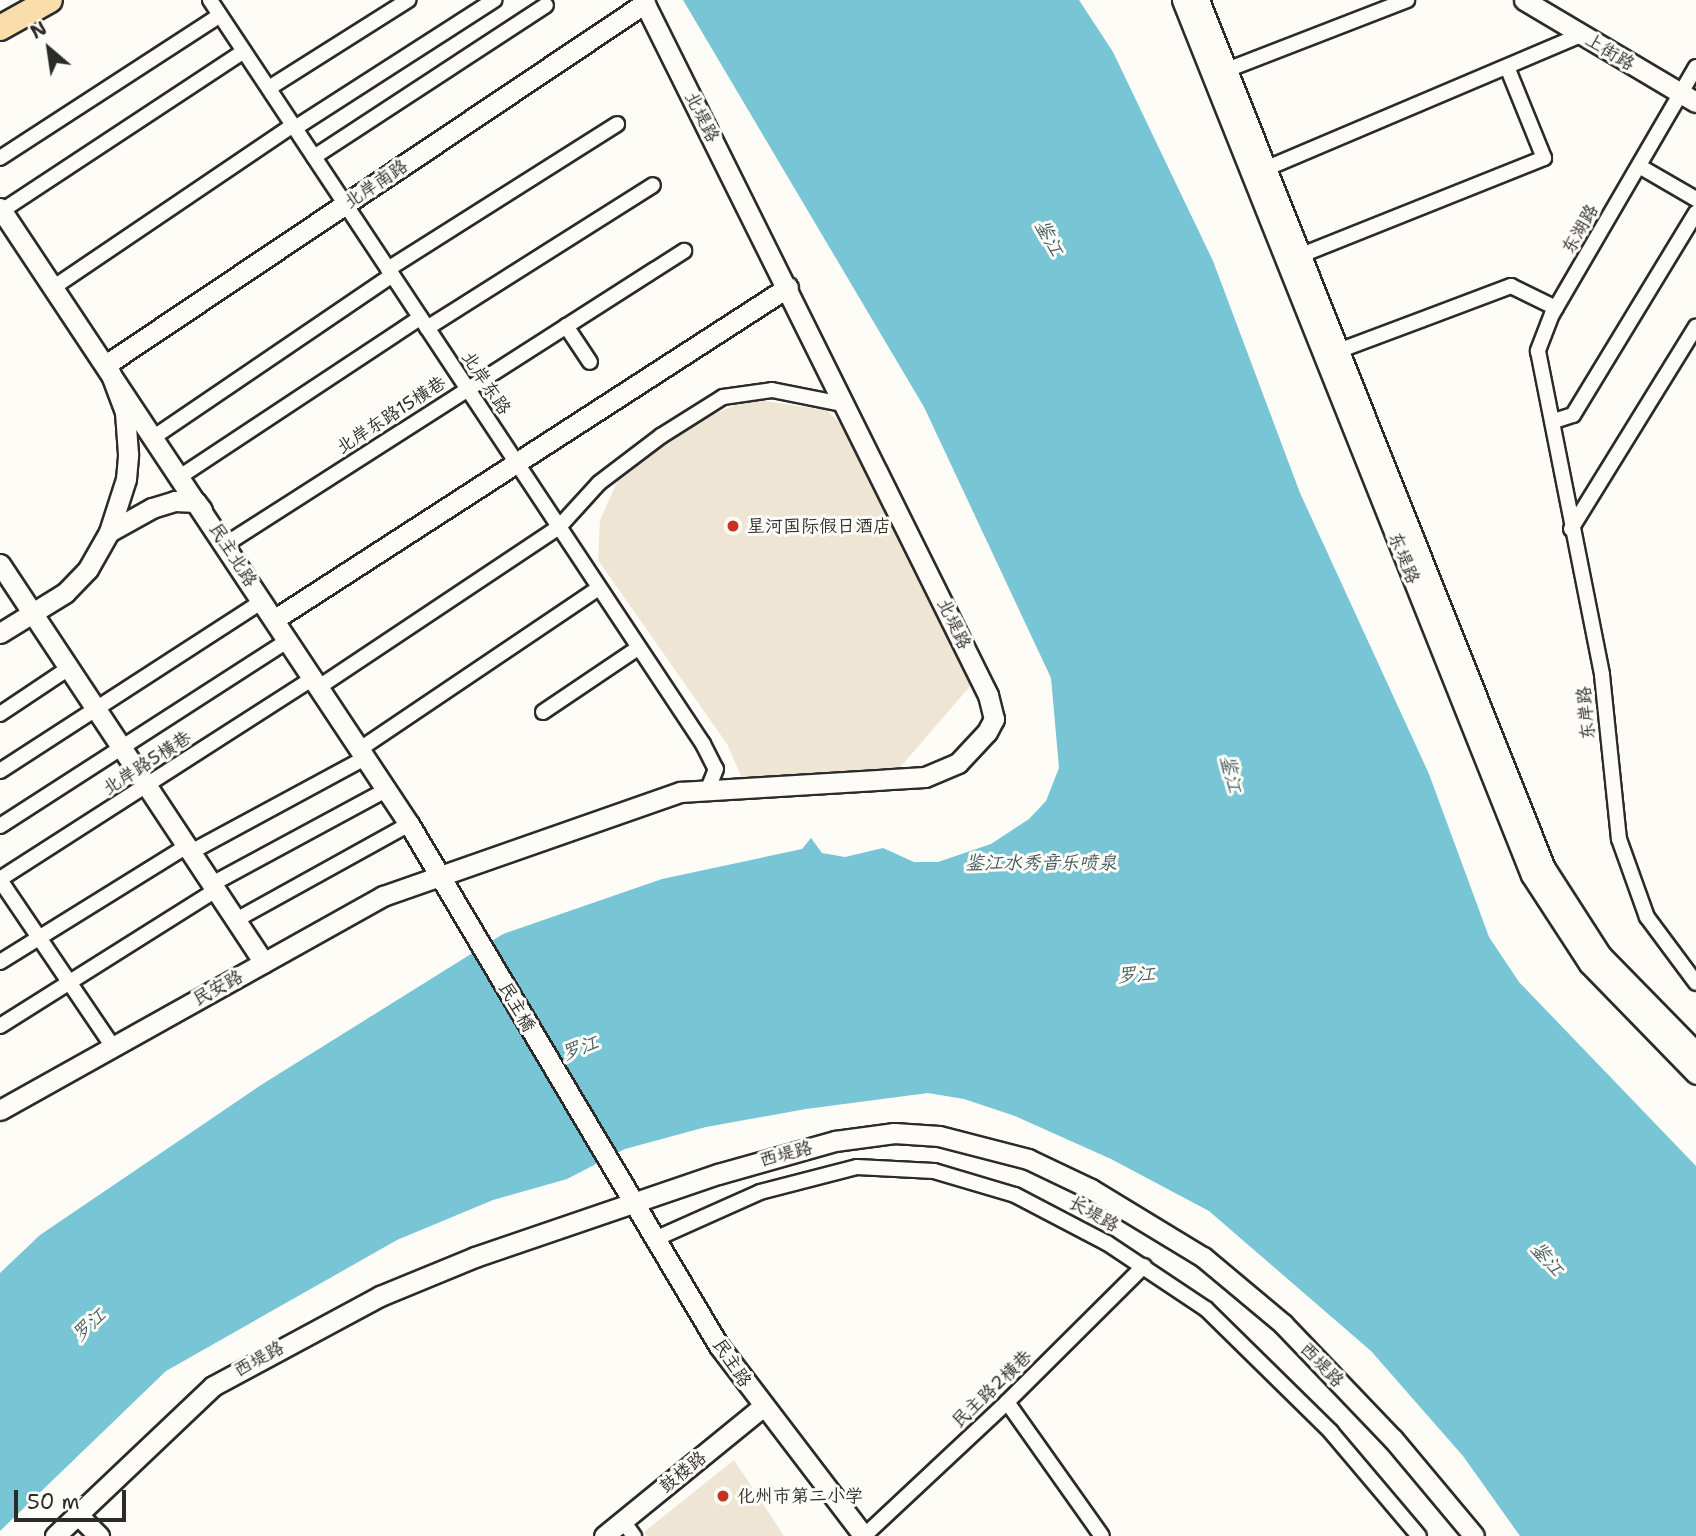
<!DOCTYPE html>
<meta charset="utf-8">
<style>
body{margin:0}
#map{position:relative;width:1696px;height:1536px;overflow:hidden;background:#fdfcf7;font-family:"Shantell Sans","LXGW WenKai TC",sans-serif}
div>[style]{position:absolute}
.built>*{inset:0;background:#efe5d4}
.water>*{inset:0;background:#77c5d5}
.roads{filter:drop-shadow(2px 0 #2b2b2b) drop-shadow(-2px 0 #2b2b2b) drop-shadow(0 2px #2b2b2b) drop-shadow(0 -2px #2b2b2b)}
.street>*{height:14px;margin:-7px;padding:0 7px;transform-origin:7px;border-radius:7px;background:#fdfcf7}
.secondary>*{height:19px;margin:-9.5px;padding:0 9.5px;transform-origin:9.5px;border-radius:9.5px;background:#fdfcf7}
.highway>*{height:24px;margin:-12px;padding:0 12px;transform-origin:12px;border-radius:12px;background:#f9deab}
.dots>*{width:19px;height:19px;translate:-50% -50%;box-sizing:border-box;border:4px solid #fdfcf7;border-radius:50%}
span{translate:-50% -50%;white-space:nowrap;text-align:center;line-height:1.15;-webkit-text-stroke:6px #fdfcf7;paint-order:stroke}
.street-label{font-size:18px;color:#2b2b2b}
.poi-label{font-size:18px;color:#2b2b2b}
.left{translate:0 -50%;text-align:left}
.water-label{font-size:19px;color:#42595e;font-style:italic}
.north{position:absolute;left:14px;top:14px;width:70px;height:70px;-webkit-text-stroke:5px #fdfcf7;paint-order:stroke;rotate:331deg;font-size:19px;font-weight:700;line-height:28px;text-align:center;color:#2b2b2b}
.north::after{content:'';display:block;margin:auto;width:24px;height:32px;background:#2b2b2b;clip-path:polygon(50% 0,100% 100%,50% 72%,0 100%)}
.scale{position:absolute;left:14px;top:1490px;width:112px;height:32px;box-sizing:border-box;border:4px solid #2b2b2b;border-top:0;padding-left:9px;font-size:21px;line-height:24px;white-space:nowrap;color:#2b2b2b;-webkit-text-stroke:5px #fdfcf7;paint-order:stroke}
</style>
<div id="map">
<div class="built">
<i style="clip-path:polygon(749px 399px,827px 410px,862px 446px,971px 685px,897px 771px,742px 778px,727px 744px,598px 560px,600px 520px,620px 476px,689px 425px)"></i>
<i style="clip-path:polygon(734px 1460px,784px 1536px,646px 1536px,644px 1532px)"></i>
</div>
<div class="water">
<i style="clip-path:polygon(683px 0,1079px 0,1113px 52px,1213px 261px,1300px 493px,1429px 774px,1489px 937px,1519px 982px,1696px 1166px,1696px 1536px,1520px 1536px,1463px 1456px,1371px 1351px,1209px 1211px,1111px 1159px,1015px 1116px,964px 1099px,928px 1093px,806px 1109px,706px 1127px,625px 1149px,567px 1179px,493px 1200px,397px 1240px,166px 1371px,0 1531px,0 1273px,40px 1235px,261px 1085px,503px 934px,662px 879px,802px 849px,811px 838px,822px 853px,845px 857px,883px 848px,914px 862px,938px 862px,991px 844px,1029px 819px,1046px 801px,1059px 768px,1051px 678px,924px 407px)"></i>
</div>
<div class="roads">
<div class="street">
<i style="left:210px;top:0;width:893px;rotate:56.47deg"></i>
<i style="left:703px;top:744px;width:28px;rotate:63deg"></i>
<i style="left:716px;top:769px;width:22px;rotate:112deg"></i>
<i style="left:1696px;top:67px;width:286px;rotate:120.2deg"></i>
<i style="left:1552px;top:314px;width:40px;rotate:111deg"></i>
<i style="left:1538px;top:351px;width:330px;rotate:78.8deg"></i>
<i style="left:1602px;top:675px;width:165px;rotate:84.1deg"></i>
<i style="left:1619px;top:839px;width:83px;rotate:70.3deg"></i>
<i style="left:1647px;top:917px;width:82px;rotate:53.4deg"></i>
<i style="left:1219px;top:73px;width:202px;rotate:-21.2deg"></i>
<i style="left:269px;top:88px;width:165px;rotate:-32.3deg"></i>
<i style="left:295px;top:128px;width:237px;rotate:-32.7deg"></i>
<i style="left:314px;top:157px;width:277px;rotate:-33.2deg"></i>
<i style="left:0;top:158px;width:262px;rotate:-33deg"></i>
<i style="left:1639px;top:166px;width:66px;rotate:30.1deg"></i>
<i style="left:1265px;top:169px;width:343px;rotate:-23deg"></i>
<i style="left:0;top:212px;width:292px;rotate:-33.4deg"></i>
<i style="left:1299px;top:256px;width:264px;rotate:-21.8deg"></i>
<i style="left:1544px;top:158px;width:98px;rotate:-112.1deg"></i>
<i style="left:388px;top:269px;width:271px;rotate:-32.3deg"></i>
<i style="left:54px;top:287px;width:289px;rotate:-34.1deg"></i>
<i style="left:566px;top:326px;width:43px;rotate:56.3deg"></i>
<i style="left:427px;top:328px;width:267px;rotate:-32.3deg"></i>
<i style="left:1338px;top:351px;width:185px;rotate:-20.6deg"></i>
<i style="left:1511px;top:286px;width:50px;rotate:26.1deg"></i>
<i style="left:1554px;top:421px;width:20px;rotate:-18deg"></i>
<i style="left:1573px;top:415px;width:237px;rotate:-58.7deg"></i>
<i style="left:154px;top:437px;width:288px;rotate:-34.2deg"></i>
<i style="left:181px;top:476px;width:287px;rotate:-33.5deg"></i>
<i style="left:1571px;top:529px;width:238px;rotate:-58.3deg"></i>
<i style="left:226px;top:544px;width:544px;rotate:-32.61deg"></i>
<i style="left:319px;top:687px;width:288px;rotate:-33.7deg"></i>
<i style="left:559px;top:527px;width:59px;rotate:-47.7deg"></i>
<i style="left:599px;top:483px;width:78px;rotate:-37.2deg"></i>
<i style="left:661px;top:436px;width:73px;rotate:-32.2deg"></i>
<i style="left:723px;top:397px;width:49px;rotate:-8.1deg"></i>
<i style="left:772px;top:390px;width:71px;rotate:11.3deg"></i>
<i style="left:543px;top:712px;width:115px;rotate:-34deg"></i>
<i style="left:0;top:714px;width:83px;rotate:-33.7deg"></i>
<i style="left:360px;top:749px;width:288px;rotate:-34deg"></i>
<i style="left:0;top:771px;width:313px;rotate:-32.9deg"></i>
<i style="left:0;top:826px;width:344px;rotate:-32.8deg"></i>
<i style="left:191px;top:852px;width:198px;rotate:-28.4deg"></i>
<i style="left:0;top:879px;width:372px;rotate:-32.7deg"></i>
<i style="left:0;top:880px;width:202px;rotate:55.9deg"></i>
<i style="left:212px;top:884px;width:198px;rotate:-28.4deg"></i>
<i style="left:236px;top:920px;width:198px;rotate:-29deg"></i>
<i style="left:0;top:962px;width:220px;rotate:-31.8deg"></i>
<i style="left:0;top:1026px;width:255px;rotate:-32.2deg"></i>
<i style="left:655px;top:1239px;width:115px;rotate:-24.1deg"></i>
<i style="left:760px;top:1192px;width:100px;rotate:-14.5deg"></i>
<i style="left:857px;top:1167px;width:77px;rotate:3deg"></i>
<i style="left:934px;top:1171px;width:84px;rotate:16.5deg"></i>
<i style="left:1015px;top:1195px;width:104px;rotate:27.6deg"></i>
<i style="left:1107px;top:1243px;width:119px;rotate:33.7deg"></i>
<i style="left:1206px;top:1309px;width:175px;rotate:44.5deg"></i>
<i style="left:1331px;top:1432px;width:136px;rotate:49.8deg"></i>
<i style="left:1007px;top:1402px;width:164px;rotate:54.7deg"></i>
<i style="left:623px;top:1521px;width:19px;rotate:54deg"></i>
<i style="left:864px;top:1536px;width:196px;rotate:-43.1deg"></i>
<i style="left:1007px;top:1402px;width:193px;rotate:-44.8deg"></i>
</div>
<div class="secondary">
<i style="left:1182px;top:0;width:942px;rotate:68.26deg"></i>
<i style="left:1531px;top:875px;width:106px;rotate:56.9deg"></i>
<i style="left:1589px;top:964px;width:153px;rotate:45.8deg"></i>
<i style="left:1199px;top:0;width:934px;rotate:68.27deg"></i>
<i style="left:1545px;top:868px;width:103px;rotate:57.2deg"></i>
<i style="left:1601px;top:955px;width:136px;rotate:45.6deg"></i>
<i style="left:1524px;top:0;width:200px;rotate:30.7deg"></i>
<i style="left:0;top:208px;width:739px;rotate:56.42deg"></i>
<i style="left:409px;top:824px;width:607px;rotate:59.3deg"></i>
<i style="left:719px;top:1346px;width:238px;rotate:52.7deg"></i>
<i style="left:109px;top:532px;width:49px;rotate:-29.2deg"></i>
<i style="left:152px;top:508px;width:24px;rotate:-17deg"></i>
<i style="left:175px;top:501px;width:21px;rotate:3deg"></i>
<i style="left:196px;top:502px;width:10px;rotate:53deg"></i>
<i style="left:0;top:564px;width:478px;rotate:56.5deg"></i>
<i style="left:275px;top:619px;width:611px;rotate:-32.91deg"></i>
<i style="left:0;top:633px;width:76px;rotate:-31.6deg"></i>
<i style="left:65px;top:593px;width:33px;rotate:-46deg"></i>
<i style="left:88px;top:569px;width:43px;rotate:-60.4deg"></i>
<i style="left:109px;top:532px;width:56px;rotate:-72.2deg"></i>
<i style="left:126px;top:479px;width:25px;rotate:-85deg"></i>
<i style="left:128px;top:454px;width:42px;rotate:-94.1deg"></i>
<i style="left:125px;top:412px;width:51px;rotate:-110.6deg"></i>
<i style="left:107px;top:364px;width:648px;rotate:-33.86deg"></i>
<i style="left:0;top:1110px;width:439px;rotate:-29.2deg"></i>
<i style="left:383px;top:896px;width:315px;rotate:-19.3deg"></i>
<i style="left:680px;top:792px;width:245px;rotate:-3.5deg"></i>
<i style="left:925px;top:777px;width:36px;rotate:-23deg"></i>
<i style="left:958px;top:763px;width:42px;rotate:-46.9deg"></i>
<i style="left:987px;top:732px;width:15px;rotate:-62deg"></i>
<i style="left:994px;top:719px;width:25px;rotate:-104deg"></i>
<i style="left:988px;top:695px;width:776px;rotate:-116.4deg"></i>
<i style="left:78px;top:1515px;width:30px;rotate:45deg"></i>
<i style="left:55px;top:1536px;width:218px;rotate:-43.5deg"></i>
<i style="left:213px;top:1386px;width:190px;rotate:-28.3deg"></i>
<i style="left:380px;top:1296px;width:103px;rotate:-22.3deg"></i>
<i style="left:475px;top:1257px;width:257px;rotate:-18.9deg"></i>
<i style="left:718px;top:1174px;width:122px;rotate:-15.8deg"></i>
<i style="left:835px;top:1141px;width:60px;rotate:-7.7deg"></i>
<i style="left:894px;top:1133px;width:45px;rotate:3.8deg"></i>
<i style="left:939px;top:1136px;width:92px;rotate:14.5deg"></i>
<i style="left:1028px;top:1159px;width:70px;rotate:25.5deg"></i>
<i style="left:1091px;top:1189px;width:131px;rotate:31.3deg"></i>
<i style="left:1203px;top:1257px;width:104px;rotate:39.9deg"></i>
<i style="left:1283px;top:1324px;width:159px;rotate:46.3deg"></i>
<i style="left:1393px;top:1439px;width:126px;rotate:50.1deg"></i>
<i style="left:604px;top:1536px;width:204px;rotate:-39.2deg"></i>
</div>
<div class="highway">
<i style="left:0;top:28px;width:57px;rotate:-29.2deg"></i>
</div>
</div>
<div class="dots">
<i style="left:733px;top:526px;background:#c8321e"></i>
<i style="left:723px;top:1496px;background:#c8321e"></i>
</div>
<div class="street-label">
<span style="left:1610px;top:52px;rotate:31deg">上街路</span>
<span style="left:702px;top:117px;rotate:63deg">北堤路</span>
<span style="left:376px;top:184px;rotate:-34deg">北岸南路</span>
<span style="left:1580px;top:229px;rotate:-60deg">东湖路</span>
<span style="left:486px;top:383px;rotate:56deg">北岸东路</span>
<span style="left:391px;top:415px;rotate:-33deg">北岸东路15横巷</span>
<span style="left:233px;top:555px;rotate:57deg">民主北路</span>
<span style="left:1404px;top:558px;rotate:68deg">东堤路</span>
<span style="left:954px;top:624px;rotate:64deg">北堤路</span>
<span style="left:1586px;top:713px;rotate:-95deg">东岸路</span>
<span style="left:147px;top:763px;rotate:-33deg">北岸路5橫巷</span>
<span style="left:218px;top:988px;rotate:-29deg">民安路</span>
<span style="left:517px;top:1007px;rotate:60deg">民主橋</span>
<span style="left:786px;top:1154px;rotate:-15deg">西堤路</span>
<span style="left:1094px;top:1214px;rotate:29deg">长堤路</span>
<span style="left:259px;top:1359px;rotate:-29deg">西堤路</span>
<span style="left:732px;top:1363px;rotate:56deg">民主路</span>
<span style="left:1322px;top:1365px;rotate:46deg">西堤路</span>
<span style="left:992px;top:1389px;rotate:-44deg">民主路2横巷</span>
<span style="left:683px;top:1472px;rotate:-39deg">鼓楼路</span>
</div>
<div class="poi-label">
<span class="left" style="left:747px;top:526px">星河国际假日酒店</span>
<span class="left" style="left:737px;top:1496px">化州市第二小学</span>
</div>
<div class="water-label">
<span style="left:1049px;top:238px;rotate:62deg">鉴江</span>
<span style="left:1231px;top:774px;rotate:77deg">鉴江</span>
<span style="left:1041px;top:863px">鉴江水秀音乐喷泉</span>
<span style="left:1136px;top:975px;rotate:-3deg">罗江</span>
<span style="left:580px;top:1048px;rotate:-20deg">罗江</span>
<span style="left:1547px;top:1259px;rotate:49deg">鉴江</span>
<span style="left:89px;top:1325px;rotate:-42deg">罗江</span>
</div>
<div class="north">N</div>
<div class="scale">50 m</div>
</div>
